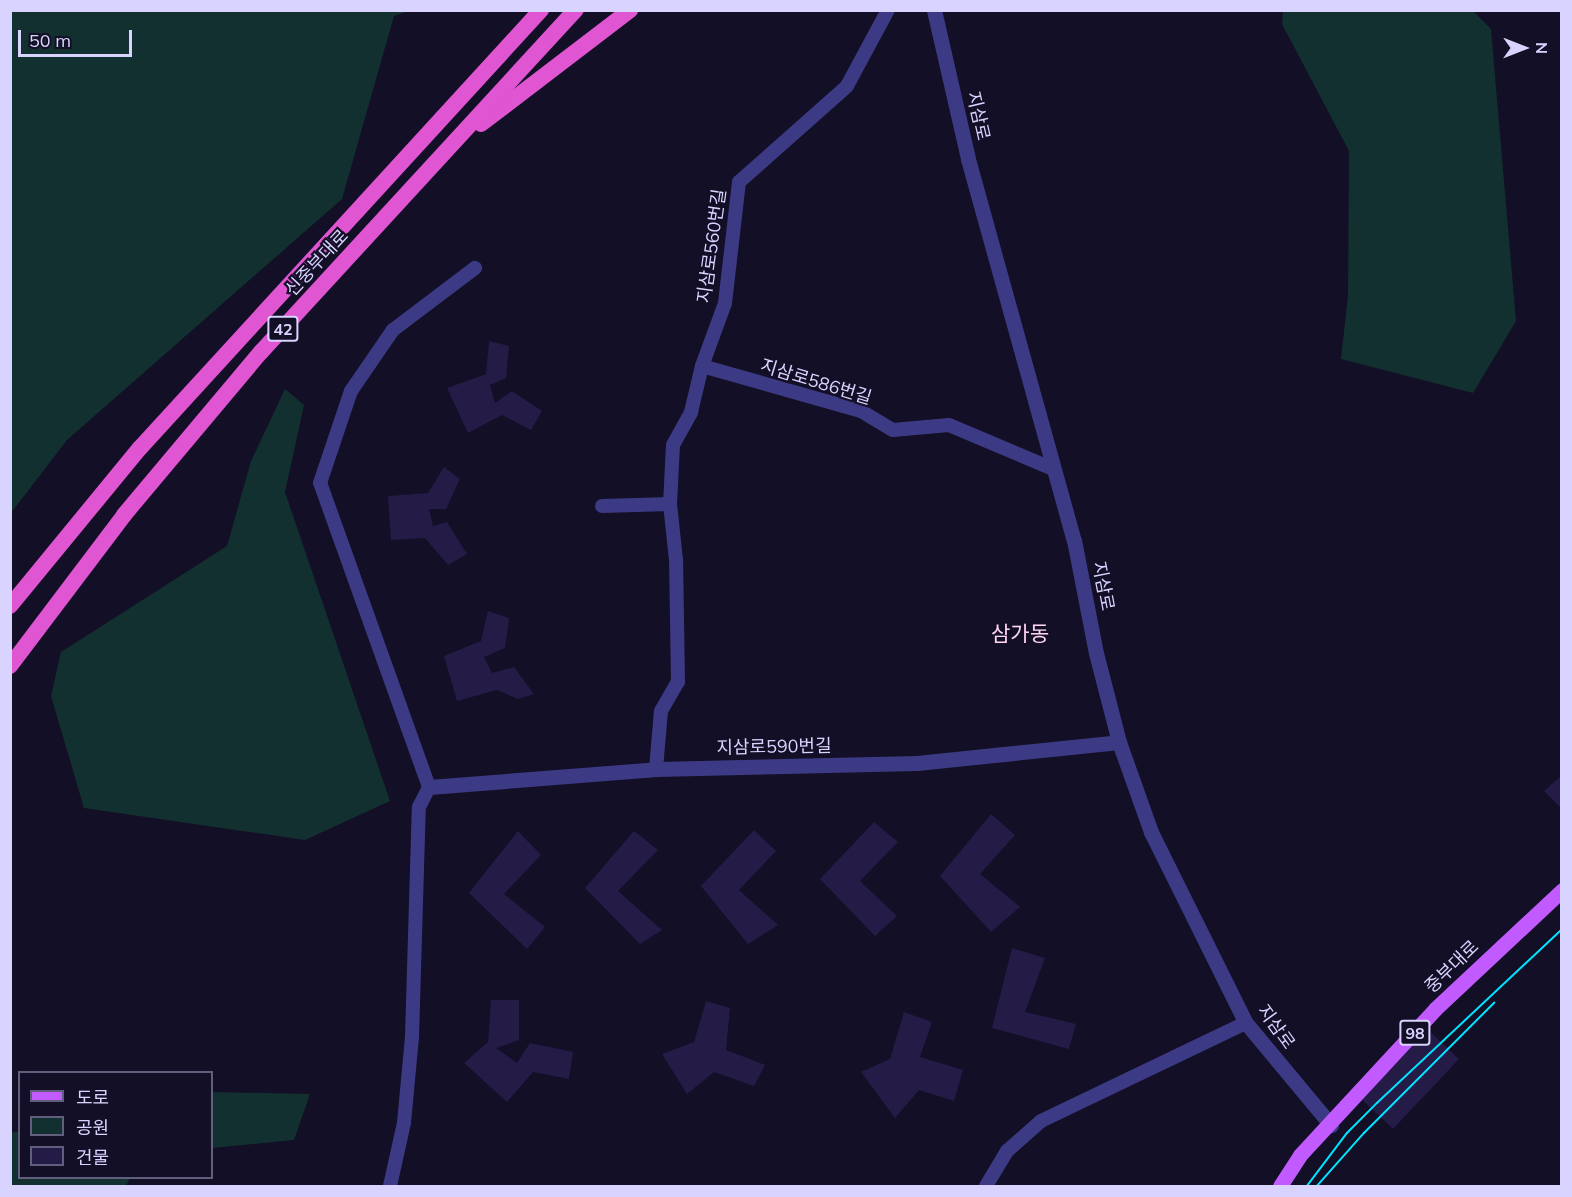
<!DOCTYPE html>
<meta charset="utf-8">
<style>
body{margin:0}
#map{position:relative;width:1572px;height:1197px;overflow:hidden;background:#130f26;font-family:Mulish,"Noto Sans KR",sans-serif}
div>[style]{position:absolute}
.green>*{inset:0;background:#12302f}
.building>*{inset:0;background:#241b47}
.minor>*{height:14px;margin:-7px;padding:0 7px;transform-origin:7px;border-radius:7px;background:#3d3a85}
.tertiary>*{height:15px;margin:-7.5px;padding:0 7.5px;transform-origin:7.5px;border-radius:7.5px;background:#3d3a85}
.primary>*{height:15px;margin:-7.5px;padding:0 7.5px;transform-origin:7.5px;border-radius:7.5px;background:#c25bff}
.trunk>*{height:16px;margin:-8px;padding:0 8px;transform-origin:8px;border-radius:8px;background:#e055d1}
.tram>*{height:1.5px;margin:-0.75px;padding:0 0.75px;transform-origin:0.75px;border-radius:0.75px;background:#00e5ff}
span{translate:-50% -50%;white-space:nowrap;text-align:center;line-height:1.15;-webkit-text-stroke:4.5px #130f26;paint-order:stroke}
.shield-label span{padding:2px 4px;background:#130f26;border:2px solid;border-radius:4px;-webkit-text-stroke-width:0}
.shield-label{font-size:16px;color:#d9d4ff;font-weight:700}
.street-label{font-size:18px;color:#d9d4ff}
.quarter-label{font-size:21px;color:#ffd6f0}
.frame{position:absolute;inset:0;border:12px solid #d9d4ff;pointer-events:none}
.legend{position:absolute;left:18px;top:1071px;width:195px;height:108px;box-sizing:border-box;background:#130f26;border:2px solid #625e7d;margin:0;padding:8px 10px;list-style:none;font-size:18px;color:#d9d4ff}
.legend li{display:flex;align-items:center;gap:12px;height:30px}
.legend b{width:30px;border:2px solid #625e7d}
.north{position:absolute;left:1494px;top:18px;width:60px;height:60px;-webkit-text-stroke:4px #130f26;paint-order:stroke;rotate:90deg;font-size:16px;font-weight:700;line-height:24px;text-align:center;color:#d9d4ff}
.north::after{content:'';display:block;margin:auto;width:21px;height:27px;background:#d9d4ff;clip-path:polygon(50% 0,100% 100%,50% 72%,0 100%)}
.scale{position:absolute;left:18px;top:30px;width:114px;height:27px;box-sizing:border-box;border:3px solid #d9d4ff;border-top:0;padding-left:8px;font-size:18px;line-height:21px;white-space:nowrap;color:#d9d4ff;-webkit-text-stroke:4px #130f26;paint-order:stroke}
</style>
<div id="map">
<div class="green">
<i style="clip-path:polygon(11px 10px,408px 11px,394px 16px,342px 199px,67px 440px,11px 513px)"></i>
<i style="clip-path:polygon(1472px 10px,1491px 29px,1516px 321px,1473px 393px,1341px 359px,1348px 295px,1349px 151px,1282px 24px,1283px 11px)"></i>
<i style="clip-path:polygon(285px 389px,304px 405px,285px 492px,390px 801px,305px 840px,84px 808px,51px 696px,61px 652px,227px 546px,251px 461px)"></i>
<i style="clip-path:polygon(212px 1092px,310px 1094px,294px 1140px,212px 1148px)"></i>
<i style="clip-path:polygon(19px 1131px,20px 1178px,130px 1178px,126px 1186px,11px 1186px,11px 1133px)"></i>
</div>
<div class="building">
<i style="clip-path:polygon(489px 341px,509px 346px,506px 378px,490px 385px,495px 403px,512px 391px,542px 411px,531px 430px,502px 415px,468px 433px,447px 388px,486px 374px)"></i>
<i style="clip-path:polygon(444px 467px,460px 479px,446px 509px,429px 509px,433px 526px,447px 522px,467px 554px,448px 565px,425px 538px,391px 540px,388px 496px,428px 493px)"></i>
<i style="clip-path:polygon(488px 611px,509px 618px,505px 648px,484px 657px,492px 673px,514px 667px,534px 694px,518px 699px,497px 690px,457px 701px,444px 656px,481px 641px)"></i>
<i style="clip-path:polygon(1562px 775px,1562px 809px,1544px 791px)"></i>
<i style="clip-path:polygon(991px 814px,1015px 835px,980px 874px,1020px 907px,991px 932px,940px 876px)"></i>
<i style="clip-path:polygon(874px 822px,898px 842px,860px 881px,897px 916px,875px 936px,820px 879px)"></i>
<i style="clip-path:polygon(754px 830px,776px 851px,739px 890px,778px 925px,748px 944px,701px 886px)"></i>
<i style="clip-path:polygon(518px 831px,541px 855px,504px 894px,545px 927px,527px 949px,469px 893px)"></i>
<i style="clip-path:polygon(634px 831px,658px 850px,618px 891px,662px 930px,640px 944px,585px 888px)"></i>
<i style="clip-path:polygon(1012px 948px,1045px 958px,1025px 1012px,1076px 1024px,1069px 1049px,992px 1028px)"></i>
<i style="clip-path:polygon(491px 1000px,519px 1000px,519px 1040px,496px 1048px,517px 1063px,530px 1043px,573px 1052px,569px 1079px,533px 1072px,507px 1102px,464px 1063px,488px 1042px)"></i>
<i style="clip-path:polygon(706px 1001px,730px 1008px,726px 1050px,765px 1065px,754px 1086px,714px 1072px,687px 1094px,662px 1054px,694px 1042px)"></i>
<i style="clip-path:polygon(904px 1012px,932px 1022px,920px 1057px,963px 1070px,954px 1101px,919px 1090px,895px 1118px,861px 1072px,890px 1059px)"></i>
<i style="clip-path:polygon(1422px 1024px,1459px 1059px,1393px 1129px,1356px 1094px)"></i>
</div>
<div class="minor">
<i style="left:702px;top:366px;width:165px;rotate:15.8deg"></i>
<i style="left:861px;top:411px;width:37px;rotate:31deg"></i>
<i style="left:893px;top:430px;width:56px;rotate:-5.1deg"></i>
<i style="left:949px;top:425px;width:113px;rotate:22.9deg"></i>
<i style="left:602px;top:506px;width:68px;rotate:-1.7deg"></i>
<i style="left:670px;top:504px;width:59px;rotate:-87.1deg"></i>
<i style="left:673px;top:445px;width:38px;rotate:-61deg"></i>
<i style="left:691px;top:412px;width:47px;rotate:-76.6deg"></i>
<i style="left:702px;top:366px;width:67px;rotate:-69.9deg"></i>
<i style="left:725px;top:303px;width:122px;rotate:-83.4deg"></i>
<i style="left:739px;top:182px;width:144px;rotate:-41.6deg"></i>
<i style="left:847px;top:86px;width:86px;rotate:-61.7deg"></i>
<i style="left:656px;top:769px;width:58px;rotate:-85.1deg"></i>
<i style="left:661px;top:711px;width:34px;rotate:-60deg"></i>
<i style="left:678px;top:682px;width:122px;rotate:-90.9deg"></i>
<i style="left:676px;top:560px;width:56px;rotate:-96.1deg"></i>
<i style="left:390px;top:1186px;width:65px;rotate:-77.5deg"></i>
<i style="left:404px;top:1123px;width:86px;rotate:-84.7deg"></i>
<i style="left:412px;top:1037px;width:230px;rotate:-88.3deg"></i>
<i style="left:419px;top:807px;width:22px;rotate:-63deg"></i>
<i style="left:429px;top:787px;width:323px;rotate:-109.7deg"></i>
<i style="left:320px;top:483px;width:97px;rotate:-71.4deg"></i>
<i style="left:351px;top:391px;width:74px;rotate:-55.5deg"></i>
<i style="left:393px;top:330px;width:103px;rotate:-37.1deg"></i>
<i style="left:986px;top:1186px;width:41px;rotate:-59deg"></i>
<i style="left:1007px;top:1151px;width:45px;rotate:-41.4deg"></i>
<i style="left:1041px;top:1121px;width:227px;rotate:-25.6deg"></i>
</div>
<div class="tertiary">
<i style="left:934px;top:10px;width:153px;rotate:77.1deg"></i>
<i style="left:968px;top:159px;width:395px;rotate:74.5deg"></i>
<i style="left:1074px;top:540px;width:115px;rotate:79deg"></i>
<i style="left:1096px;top:653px;width:92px;rotate:75.5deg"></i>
<i style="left:1119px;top:742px;width:96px;rotate:70.4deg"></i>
<i style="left:1151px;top:832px;width:213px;rotate:63.6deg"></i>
<i style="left:1246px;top:1023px;width:133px;rotate:50.2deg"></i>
<i style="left:429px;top:787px;width:228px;rotate:-4.5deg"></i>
<i style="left:656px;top:769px;width:261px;rotate:-1.3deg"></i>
<i style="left:917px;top:763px;width:203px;rotate:-5.9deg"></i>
</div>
<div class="primary">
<i style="left:1280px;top:1186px;width:37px;rotate:-57deg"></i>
<i style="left:1300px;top:1155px;width:199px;rotate:-47.2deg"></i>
<i style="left:1435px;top:1009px;width:174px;rotate:-43.1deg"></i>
</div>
<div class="trunk">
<i style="left:481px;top:124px;width:188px;rotate:-37.4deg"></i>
<i style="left:10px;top:606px;width:205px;rotate:-50.6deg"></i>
<i style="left:140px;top:448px;width:594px;rotate:-47.53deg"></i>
<i style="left:10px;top:666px;width:189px;rotate:-52.9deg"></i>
<i style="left:124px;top:515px;width:213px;rotate:-50deg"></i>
<i style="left:261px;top:352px;width:465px;rotate:-47.4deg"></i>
</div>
<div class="tram">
<i style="left:1307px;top:1186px;width:66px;rotate:-53deg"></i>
<i style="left:1347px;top:1133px;width:42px;rotate:-45deg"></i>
<i style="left:1377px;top:1103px;width:254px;rotate:-43.2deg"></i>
<i style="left:1317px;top:1186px;width:71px;rotate:-48.4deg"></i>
<i style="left:1364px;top:1133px;width:184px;rotate:-45deg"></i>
</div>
<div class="shield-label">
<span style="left:283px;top:329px">42</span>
<span style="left:1415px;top:1033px">98</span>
</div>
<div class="street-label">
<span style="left:978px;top:116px;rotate:77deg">지삼로</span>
<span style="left:712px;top:246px;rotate:-82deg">지삼로560번길</span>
<span style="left:317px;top:263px;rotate:-47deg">신중부대로</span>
<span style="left:816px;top:382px;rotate:17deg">지삼로586번길</span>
<span style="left:1103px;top:586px;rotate:79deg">지삼로</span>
<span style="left:774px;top:747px;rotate:-1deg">지삼로590번길</span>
<span style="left:1452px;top:967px;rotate:-44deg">중부대로</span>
<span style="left:1276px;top:1027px;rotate:54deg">지삼로</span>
</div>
<div class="quarter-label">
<span style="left:1020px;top:633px">삼가동</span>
</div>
<div class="frame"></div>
<ul class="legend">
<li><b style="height:8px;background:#c25bff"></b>도로</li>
<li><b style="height:16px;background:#12302f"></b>공원</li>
<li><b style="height:16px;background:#241b47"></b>건물</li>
</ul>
<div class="north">N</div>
<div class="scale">50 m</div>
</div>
